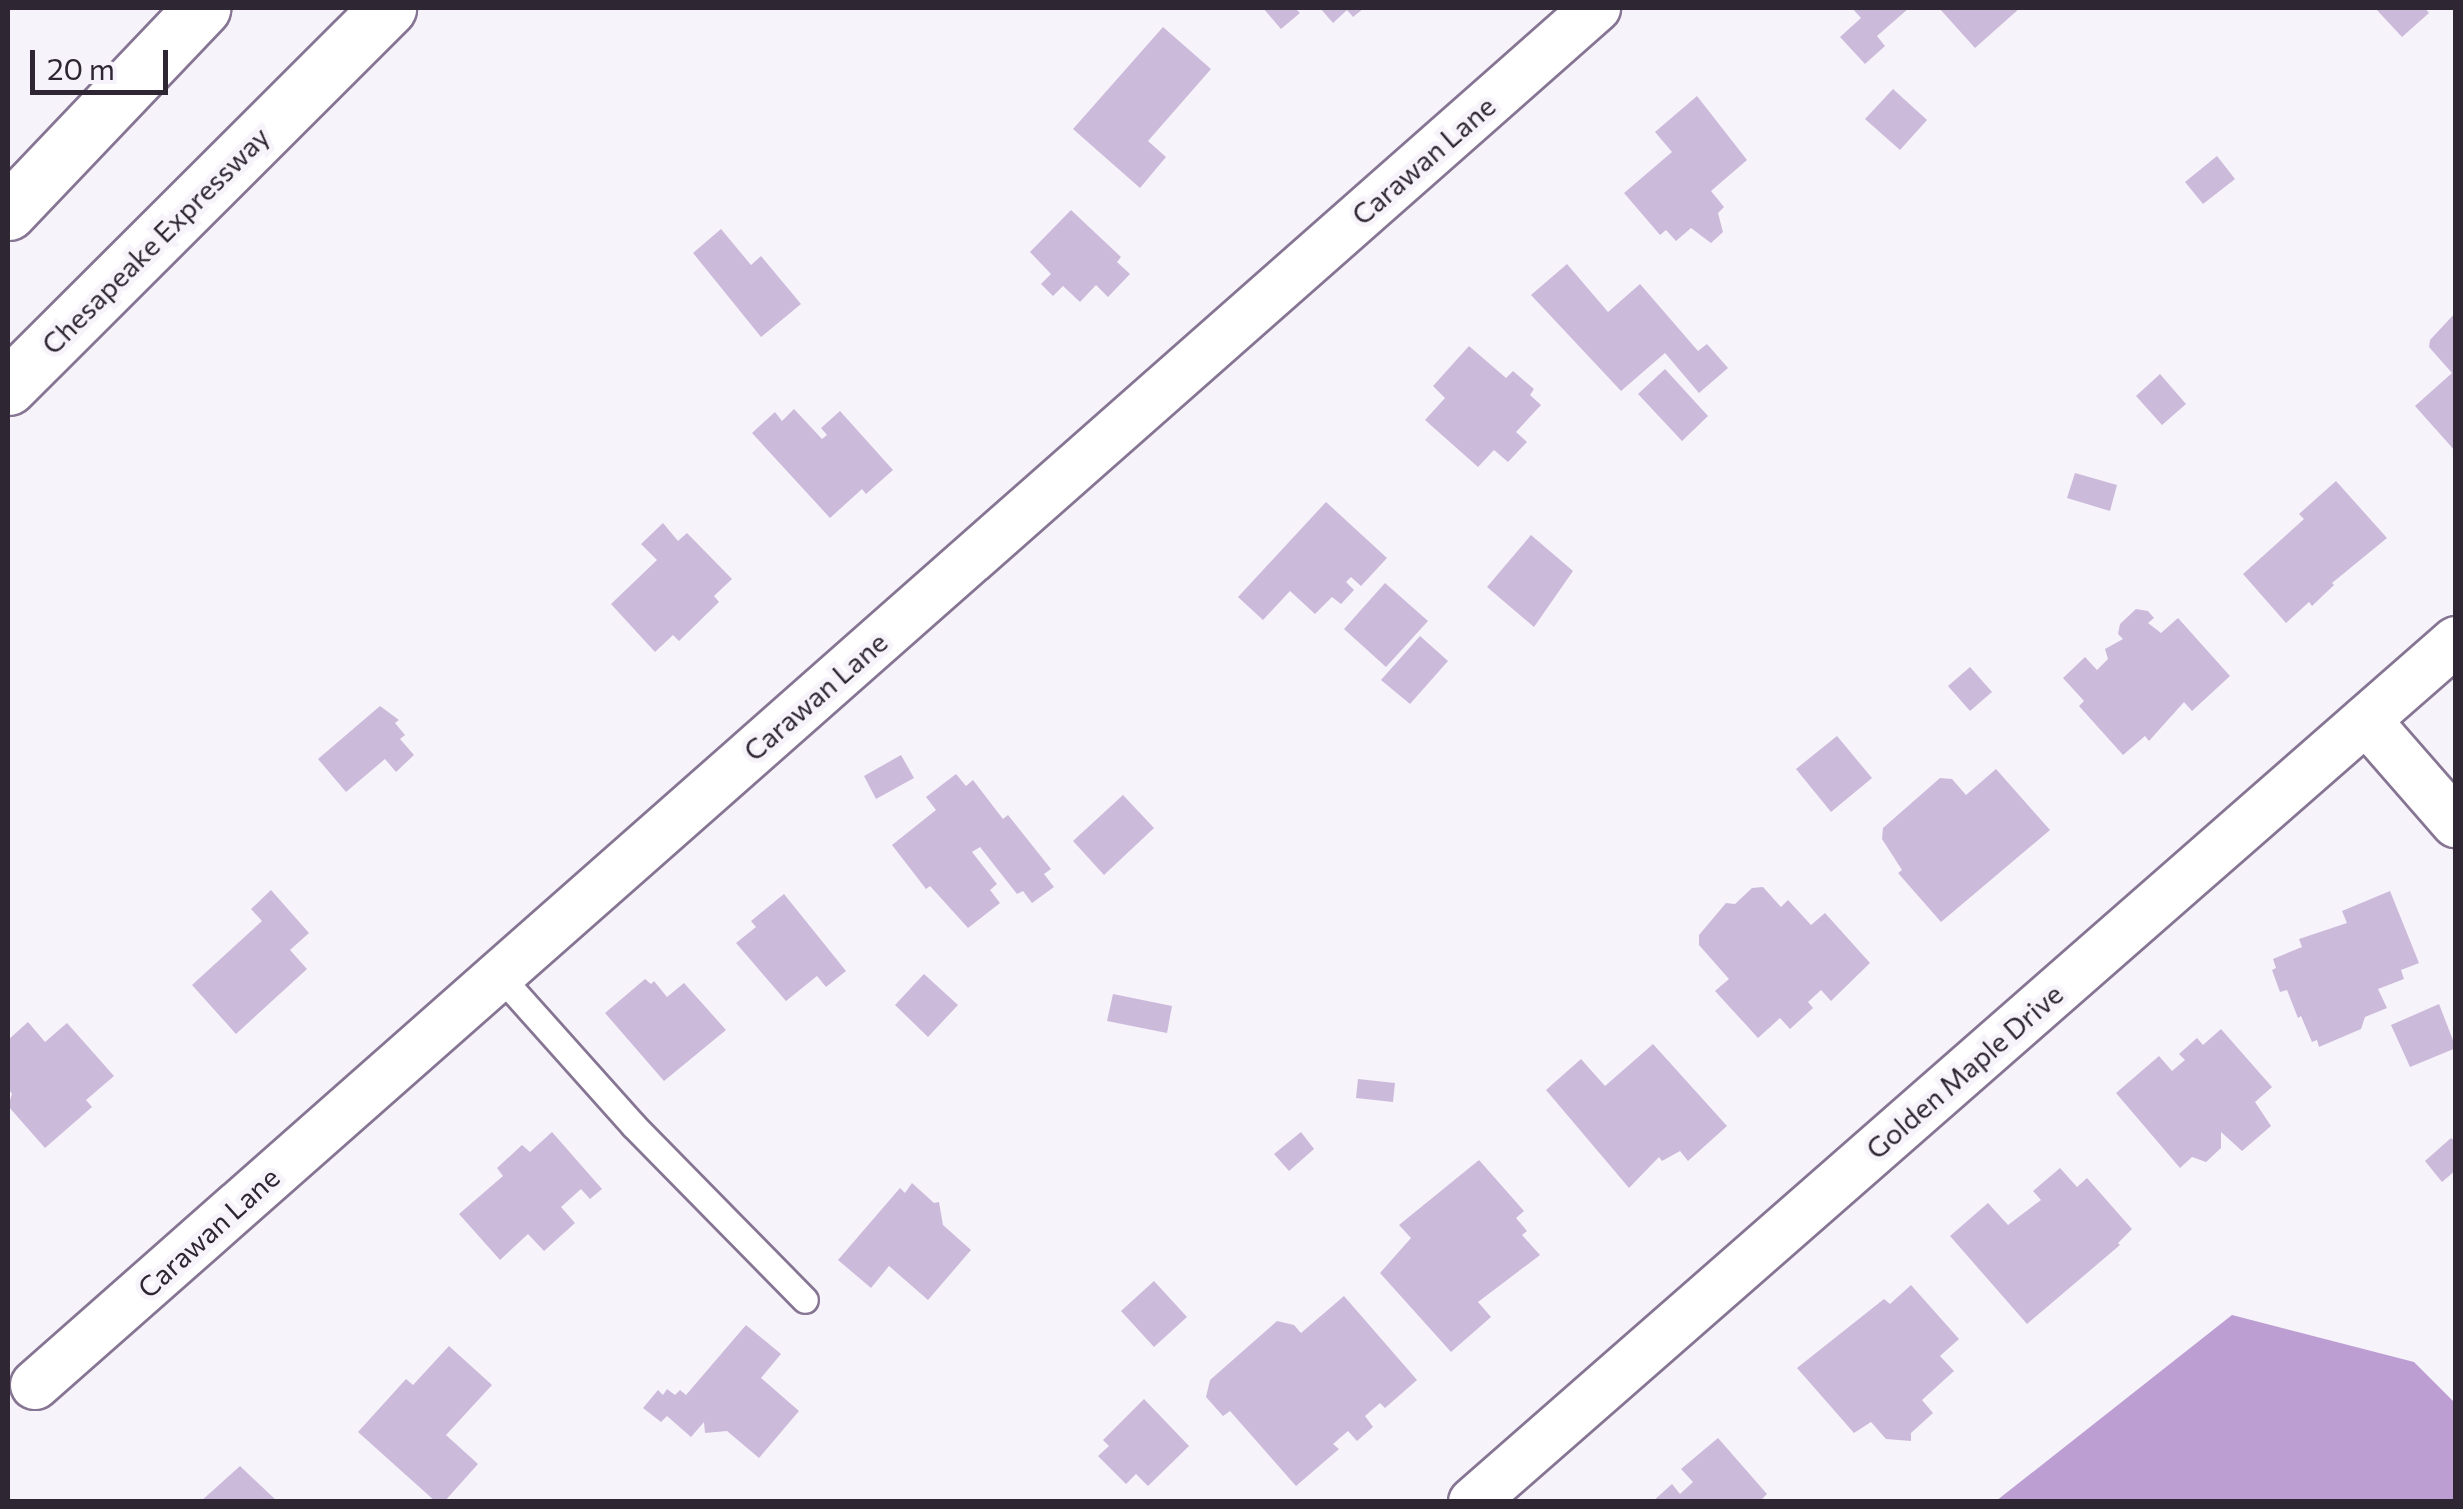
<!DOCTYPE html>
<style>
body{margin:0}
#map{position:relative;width:2463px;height:1509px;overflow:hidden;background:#f7f3fa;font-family:Commissioner,sans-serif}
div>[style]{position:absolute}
.water>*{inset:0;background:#bc9ed3}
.building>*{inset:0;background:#ccbadb}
.roads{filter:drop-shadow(2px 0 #867593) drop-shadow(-2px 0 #867593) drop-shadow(0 2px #867593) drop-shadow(0 -2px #867593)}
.service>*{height:25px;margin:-12.5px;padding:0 12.5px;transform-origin:12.5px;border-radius:12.5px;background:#fff}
.minor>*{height:48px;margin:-24px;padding:0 24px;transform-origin:24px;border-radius:24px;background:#fff}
.motorway>*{height:55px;margin:-27.5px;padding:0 27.5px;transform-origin:27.5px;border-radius:27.5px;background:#fff}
span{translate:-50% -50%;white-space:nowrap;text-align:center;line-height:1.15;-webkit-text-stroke:10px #f7f3fa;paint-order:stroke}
.street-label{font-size:28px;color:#2e2733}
.frame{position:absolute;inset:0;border:10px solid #2e2733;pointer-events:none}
.scale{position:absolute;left:30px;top:50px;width:138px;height:45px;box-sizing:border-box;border:5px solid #2e2733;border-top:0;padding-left:12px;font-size:30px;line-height:35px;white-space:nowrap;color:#2e2733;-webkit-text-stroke:8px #f7f3fa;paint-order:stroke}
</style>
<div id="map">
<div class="water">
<i style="clip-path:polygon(2232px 1315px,2414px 1362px,2455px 1403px,2455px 1501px,1996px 1501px)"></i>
</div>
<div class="building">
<i style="clip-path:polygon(1263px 8px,1295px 8px,1300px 13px,1281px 29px)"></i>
<i style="clip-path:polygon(1320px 8px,1364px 8px,1353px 17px,1347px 10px,1333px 23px)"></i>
<i style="clip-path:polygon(1852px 8px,1909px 8px,1877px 36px,1885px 46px,1865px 64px,1840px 37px,1861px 18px)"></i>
<i style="clip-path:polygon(1939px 8px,2020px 8px,1975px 48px)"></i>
<i style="clip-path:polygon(2375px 8px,2425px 8px,2429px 13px,2402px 37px)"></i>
<i style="clip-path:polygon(1163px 27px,1211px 69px,1148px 141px,1166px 157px,1140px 188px,1073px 129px)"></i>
<i style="clip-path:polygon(1893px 89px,1927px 120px,1900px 150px,1865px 119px)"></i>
<i style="clip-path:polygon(1697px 96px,1747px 160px,1711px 191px,1724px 207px,1718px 213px,1723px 232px,1711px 243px,1691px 228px,1676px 241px,1666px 230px,1660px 235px,1624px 193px,1672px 152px,1655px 132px)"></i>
<i style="clip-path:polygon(2217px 156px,2235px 179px,2203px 204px,2185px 182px)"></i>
<i style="clip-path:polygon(1071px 210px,1121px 257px,1117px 262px,1130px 274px,1108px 297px,1096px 285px,1080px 302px,1063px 286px,1053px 296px,1041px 284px,1051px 274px,1030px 252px)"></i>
<i style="clip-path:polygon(721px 229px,751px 265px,761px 256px,801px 304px,761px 337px,693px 253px)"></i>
<i style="clip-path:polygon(1567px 264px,1608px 312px,1640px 284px,1698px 351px,1707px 344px,1728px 368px,1699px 393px,1665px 353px,1621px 391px,1531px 295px)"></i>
<i style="clip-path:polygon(2456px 312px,2456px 452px,2415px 406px,2452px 373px,2429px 347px,2430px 340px)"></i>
<i style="clip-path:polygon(1469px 346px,1506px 378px,1513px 371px,1534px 389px,1530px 395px,1541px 405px,1516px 432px,1527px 442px,1508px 462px,1494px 450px,1478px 467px,1425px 420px,1445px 398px,1433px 386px)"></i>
<i style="clip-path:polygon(1665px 369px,1708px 416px,1682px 441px,1638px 394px)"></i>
<i style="clip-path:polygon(2160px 374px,2186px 404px,2162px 425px,2136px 396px)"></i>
<i style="clip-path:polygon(794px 409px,822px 439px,827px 435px,821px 428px,840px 411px,893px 470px,866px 494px,862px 489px,830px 518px,752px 433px,775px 412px,782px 421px)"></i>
<i style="clip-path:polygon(2075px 473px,2117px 485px,2110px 511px,2067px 498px)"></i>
<i style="clip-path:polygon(2336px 481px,2387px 538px,2332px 583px,2334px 585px,2312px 606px,2309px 602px,2286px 623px,2243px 574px,2304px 519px,2299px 514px)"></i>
<i style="clip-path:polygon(1326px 502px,1387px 558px,1361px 586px,1351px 577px,1346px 582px,1354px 590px,1341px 604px,1332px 597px,1315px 614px,1290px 591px,1263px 620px,1238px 597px)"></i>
<i style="clip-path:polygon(663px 523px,678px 541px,687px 533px,732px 579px,714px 596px,719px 602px,679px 641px,673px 635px,655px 652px,611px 604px,657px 560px,641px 544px)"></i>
<i style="clip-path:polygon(1531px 535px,1573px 571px,1534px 627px,1487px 587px)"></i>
<i style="clip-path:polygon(1385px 583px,1428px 621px,1386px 667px,1344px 629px)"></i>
<i style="clip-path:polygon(2136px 609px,2148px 611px,2154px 618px,2148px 623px,2161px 633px,2178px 618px,2230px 676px,2192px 711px,2184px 702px,2149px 741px,2145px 736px,2123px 755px,2079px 706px,2084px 701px,2063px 678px,2085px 657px,2097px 670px,2108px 659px,2105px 649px,2123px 639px,2118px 634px,2120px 624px)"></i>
<i style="clip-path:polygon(1420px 636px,1448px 661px,1410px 704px,1381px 680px)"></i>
<i style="clip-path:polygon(1970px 667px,1992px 692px,1970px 711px,1948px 686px)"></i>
<i style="clip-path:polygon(380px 706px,399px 720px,395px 723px,405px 735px,400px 739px,414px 755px,396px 772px,385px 759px,346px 792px,318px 759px)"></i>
<i style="clip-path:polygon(1837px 736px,1872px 778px,1831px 812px,1796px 769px)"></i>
<i style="clip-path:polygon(901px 755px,914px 778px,876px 799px,864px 776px)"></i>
<i style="clip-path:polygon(1996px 769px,2050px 830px,1941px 922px,1898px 873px,1902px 870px,1882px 839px,1883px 828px,1940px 778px,1952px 779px,1966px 795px)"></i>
<i style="clip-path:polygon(956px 774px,966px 786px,973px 780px,1003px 819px,1008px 815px,1051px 869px,1044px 874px,1054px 887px,1032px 903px,1023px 891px,1017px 894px,980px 847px,972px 852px,997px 884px,990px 890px,1000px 903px,968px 928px,930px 886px,926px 889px,892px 845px,936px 810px,926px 797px)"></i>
<i style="clip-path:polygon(1123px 795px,1154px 828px,1104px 875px,1073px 841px)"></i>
<i style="clip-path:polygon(1763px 887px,1781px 907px,1788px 900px,1811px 925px,1825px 913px,1870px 963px,1831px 1001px,1821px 990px,1808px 1002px,1813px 1008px,1790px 1029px,1780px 1018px,1758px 1038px,1715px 991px,1729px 979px,1699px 945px,1699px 935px,1726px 903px,1735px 904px,1752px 888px)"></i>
<i style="clip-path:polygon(271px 890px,309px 933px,290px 950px,307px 969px,236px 1034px,192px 985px,262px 921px,251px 909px)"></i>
<i style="clip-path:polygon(2390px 891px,2419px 963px,2401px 970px,2404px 979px,2378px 989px,2387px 1008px,2365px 1017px,2361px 1029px,2319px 1047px,2317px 1040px,2312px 1042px,2301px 1016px,2298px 1018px,2287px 990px,2280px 992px,2272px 970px,2276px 968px,2273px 959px,2302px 947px,2299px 939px,2347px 923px,2342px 911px)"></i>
<i style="clip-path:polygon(784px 894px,846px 971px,826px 987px,817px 976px,786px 1001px,736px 943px,756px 927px,751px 921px)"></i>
<i style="clip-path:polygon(924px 974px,958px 1005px,928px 1037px,895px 1005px)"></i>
<i style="clip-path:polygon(645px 979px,651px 984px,654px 981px,667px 997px,684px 983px,726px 1030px,664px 1081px,605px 1013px)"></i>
<i style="clip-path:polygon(1113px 994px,1172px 1006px,1167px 1033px,1107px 1021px)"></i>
<i style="clip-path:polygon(2439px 1004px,2456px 1048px,2410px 1067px,2391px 1025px)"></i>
<i style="clip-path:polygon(28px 1022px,45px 1042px,67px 1023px,114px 1076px,86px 1100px,92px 1107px,45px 1148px,8px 1106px,12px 1094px,8px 1088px,8px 1040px)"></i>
<i style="clip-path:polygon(2221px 1029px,2272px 1087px,2255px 1102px,2271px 1126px,2242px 1151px,2221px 1132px,2221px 1148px,2206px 1162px,2192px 1157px,2180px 1168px,2116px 1093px,2159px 1056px,2172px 1071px,2185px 1060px,2179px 1054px,2197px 1038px,2203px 1045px)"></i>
<i style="clip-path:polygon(1653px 1044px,1727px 1126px,1688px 1161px,1680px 1151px,1662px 1161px,1659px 1157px,1629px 1188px,1546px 1090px,1581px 1059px,1605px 1086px)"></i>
<i style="clip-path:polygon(1358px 1079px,1395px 1083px,1393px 1102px,1356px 1098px)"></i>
<i style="clip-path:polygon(552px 1132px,602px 1189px,590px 1199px,581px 1189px,561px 1207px,575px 1223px,544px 1251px,528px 1234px,500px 1260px,459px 1214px,503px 1176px,497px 1168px,522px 1145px,530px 1152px)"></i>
<i style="clip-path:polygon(1301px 1132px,1314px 1149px,1289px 1171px,1274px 1154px)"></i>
<i style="clip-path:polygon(2451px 1138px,2456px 1143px,2456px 1170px,2442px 1182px,2425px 1161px)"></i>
<i style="clip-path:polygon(1479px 1160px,1524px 1211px,1516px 1218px,1527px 1231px,1522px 1235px,1540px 1255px,1478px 1302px,1491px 1317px,1451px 1352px,1380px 1273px,1411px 1238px,1399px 1225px)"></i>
<i style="clip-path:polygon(2060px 1168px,2077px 1187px,2087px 1178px,2132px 1229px,2118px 1243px,2120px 1245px,2027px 1324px,1950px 1236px,1988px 1203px,2008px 1225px,2041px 1200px,2033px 1191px)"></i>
<i style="clip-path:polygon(912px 1183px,934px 1203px,939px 1202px,943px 1225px,971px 1250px,928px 1300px,889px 1266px,871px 1288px,838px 1260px,900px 1188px,905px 1193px)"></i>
<i style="clip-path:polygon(1154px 1281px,1187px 1317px,1154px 1347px,1121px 1311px)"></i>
<i style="clip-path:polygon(1911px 1285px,1959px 1339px,1940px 1356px,1954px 1371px,1922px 1400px,1933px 1413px,1911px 1433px,1911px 1441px,1886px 1439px,1871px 1422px,1854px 1433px,1797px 1368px,1884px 1299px,1890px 1304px)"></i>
<i style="clip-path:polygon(1344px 1296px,1417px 1380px,1385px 1408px,1380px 1403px,1365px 1416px,1373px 1427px,1357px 1441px,1348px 1431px,1333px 1444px,1339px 1449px,1296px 1486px,1230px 1411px,1223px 1416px,1206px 1397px,1210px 1380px,1277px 1321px,1294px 1325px,1301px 1333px)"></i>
<i style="clip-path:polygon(746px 1325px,781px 1354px,761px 1378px,799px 1411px,759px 1458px,727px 1431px,705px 1433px,704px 1422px,691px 1437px,667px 1416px,661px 1422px,643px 1408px,658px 1390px,663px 1395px,667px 1389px,675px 1395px,680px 1390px,686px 1395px)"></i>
<i style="clip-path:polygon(449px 1346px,492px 1385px,446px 1435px,478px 1464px,444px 1502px,436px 1502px,358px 1432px,406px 1379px,413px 1385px)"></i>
<i style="clip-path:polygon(1144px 1399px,1189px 1446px,1148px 1486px,1136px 1474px,1126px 1484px,1098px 1456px,1109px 1446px,1103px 1440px)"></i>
<i style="clip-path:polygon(1718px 1438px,1767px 1494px,1759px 1502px,1652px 1502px,1672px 1484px,1680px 1494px,1693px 1482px,1681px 1469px)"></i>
<i style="clip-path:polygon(240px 1466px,278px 1502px,200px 1502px)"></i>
</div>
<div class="roads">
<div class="service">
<i style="left:499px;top:975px;width:201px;rotate:48.2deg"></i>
<i style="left:633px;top:1125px;width:245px;rotate:45.5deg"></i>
</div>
<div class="minor">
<i style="left:2366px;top:720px;width:137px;rotate:48.9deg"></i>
<i style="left:35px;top:1385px;width:2082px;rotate:-41.42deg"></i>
<i style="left:1473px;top:1502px;width:1307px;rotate:-41.21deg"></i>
</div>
<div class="motorway">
<i style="left:8px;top:212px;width:282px;rotate:-46.4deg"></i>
<i style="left:8px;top:387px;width:537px;rotate:-44.92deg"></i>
</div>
</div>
<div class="street-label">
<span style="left:1423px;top:160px;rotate:-41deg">Carawan Lane</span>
<span style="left:155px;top:240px;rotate:-45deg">Chesapeake Expressway</span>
<span style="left:815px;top:696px;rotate:-41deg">Carawan Lane</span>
<span style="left:1964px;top:1071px;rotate:-41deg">Golden Maple Drive</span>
<span style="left:208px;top:1232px;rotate:-42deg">Carawan Lane</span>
</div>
<div class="frame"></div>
<div class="scale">20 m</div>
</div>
